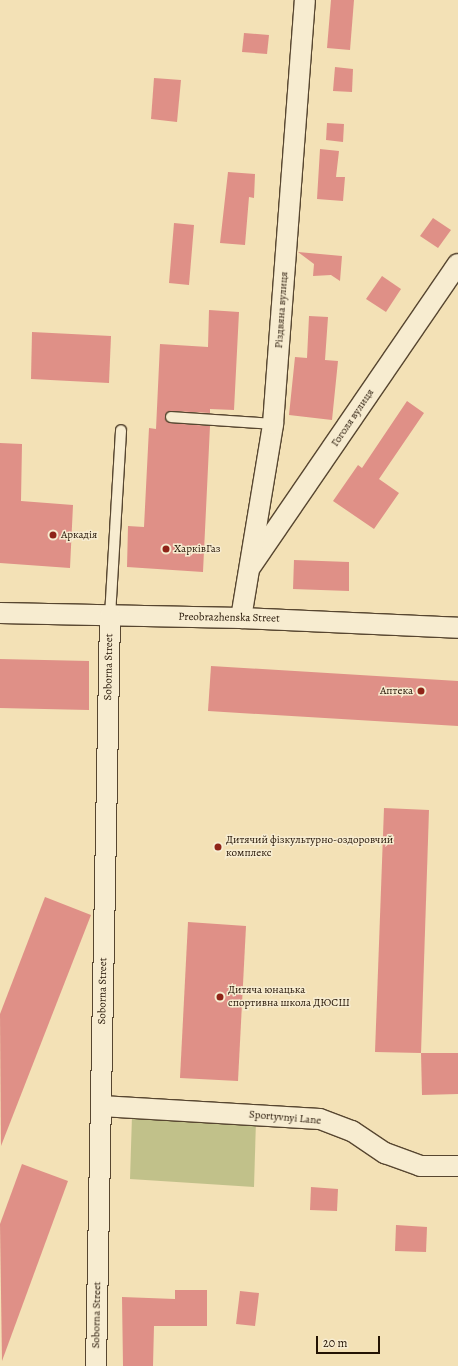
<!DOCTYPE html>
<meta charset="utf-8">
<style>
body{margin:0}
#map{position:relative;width:458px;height:1366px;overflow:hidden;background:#f3e1b6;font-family:Alegreya,serif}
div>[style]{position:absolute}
.green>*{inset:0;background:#c1c18a}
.building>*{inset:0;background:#df9087}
.roads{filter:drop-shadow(1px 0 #574630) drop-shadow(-1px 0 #574630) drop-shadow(0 1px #574630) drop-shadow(0 -1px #574630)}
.lane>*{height:10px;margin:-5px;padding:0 5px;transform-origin:5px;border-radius:5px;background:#f7ecd0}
.street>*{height:20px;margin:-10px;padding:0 10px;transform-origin:10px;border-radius:10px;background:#f7ecd0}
.dots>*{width:11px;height:11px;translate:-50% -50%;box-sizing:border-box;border:2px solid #f7ecd0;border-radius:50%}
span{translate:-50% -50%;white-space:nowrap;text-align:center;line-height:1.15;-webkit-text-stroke:3px #f7ecd0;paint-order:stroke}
.street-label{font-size:11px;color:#231304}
.poi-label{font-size:11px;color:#231304}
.left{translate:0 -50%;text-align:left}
.right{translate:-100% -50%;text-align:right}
.scale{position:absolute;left:316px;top:1336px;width:64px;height:18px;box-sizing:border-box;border:2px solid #231304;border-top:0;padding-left:5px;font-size:12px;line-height:14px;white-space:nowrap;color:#231304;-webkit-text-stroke:3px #f7ecd0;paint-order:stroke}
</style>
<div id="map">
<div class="green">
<i style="clip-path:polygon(132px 1116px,256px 1120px,254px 1187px,130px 1179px)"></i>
</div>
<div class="building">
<i style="clip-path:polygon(331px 0,354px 0,350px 50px,327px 48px)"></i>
<i style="clip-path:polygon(244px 33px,269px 35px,267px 54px,242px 52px)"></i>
<i style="clip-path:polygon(335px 67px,353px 69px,352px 92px,333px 91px)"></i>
<i style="clip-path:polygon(154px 78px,181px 80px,177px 122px,151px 119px)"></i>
<i style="clip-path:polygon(327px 123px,344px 124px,343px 142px,326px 140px)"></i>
<i style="clip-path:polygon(320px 149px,339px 151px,336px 177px,345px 177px,343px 201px,317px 199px)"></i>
<i style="clip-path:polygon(228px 172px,255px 174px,254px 198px,249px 197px,245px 245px,220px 243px)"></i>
<i style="clip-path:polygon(433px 218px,451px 230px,438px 248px,420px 236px)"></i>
<i style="clip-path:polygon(174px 223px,194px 225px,189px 285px,169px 283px)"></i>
<i style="clip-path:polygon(298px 252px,342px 256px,340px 281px,331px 275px,313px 276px,314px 264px)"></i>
<i style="clip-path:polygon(382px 276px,401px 289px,386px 312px,366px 299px)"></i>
<i style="clip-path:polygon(209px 310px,239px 312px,234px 410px,210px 409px,210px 413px,171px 411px,165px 417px,170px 423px,210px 426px,203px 572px,127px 567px,128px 526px,144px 527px,149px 428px,156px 429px,160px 344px,208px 347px)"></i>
<i style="clip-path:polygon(309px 316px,328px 317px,325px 360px,338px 361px,332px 420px,289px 415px,295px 357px,307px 358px)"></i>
<i style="clip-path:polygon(32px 332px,111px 336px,109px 383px,31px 379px)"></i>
<i style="clip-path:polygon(407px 401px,424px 413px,379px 479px,399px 493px,374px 529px,333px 501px,358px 465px,362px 468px)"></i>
<i style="clip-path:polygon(0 443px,22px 444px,21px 501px,73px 505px,70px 568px,0 563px)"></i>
<i style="clip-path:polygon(294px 560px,349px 562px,349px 591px,293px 589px)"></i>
<i style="clip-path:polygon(0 659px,89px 661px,89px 710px,0 708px)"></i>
<i style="clip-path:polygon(211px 666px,458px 681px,458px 726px,208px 711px)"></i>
<i style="clip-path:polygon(384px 808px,429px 810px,421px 1053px,375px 1052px)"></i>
<i style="clip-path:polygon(45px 897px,91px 915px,1px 1146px,0 1014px)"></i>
<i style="clip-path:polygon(188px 922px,246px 926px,238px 1081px,180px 1078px)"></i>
<i style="clip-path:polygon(421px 1053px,458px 1053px,458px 1094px,422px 1095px)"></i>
<i style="clip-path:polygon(22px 1164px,68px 1181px,2px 1361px,0 1224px)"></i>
<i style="clip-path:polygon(311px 1187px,338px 1189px,337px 1211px,310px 1210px)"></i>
<i style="clip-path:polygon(396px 1225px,427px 1227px,426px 1252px,395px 1251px)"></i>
<i style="clip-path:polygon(175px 1290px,207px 1290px,207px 1326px,154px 1326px,153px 1366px,123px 1366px,122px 1297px,175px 1299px)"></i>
<i style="clip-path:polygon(240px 1291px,259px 1293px,255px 1326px,236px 1324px)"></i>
</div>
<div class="roads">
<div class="lane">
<i style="left:171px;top:417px;width:102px;rotate:3.9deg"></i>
<i style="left:110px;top:616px;width:186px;rotate:-86.6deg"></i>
</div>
<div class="street">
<i style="left:251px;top:566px;width:366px;rotate:-55.6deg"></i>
<i style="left:0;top:613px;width:241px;rotate:1.2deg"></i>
<i style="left:241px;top:618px;width:217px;rotate:2.6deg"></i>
<i style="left:241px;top:618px;width:197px;rotate:-80.6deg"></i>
<i style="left:273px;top:424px;width:425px;rotate:-85.7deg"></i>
<i style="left:101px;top:1106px;width:219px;rotate:3.4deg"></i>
<i style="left:320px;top:1119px;width:34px;rotate:21deg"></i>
<i style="left:352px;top:1131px;width:40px;rotate:34deg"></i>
<i style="left:385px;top:1153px;width:37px;rotate:20deg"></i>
<i style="left:420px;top:1166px;width:38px"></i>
<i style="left:96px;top:1366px;width:750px;rotate:-88.93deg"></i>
</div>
</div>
<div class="dots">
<i style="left:53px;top:535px;background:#8f2418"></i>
<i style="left:166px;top:549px;background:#8f2418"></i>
<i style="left:421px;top:691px;background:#8f2418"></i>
<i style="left:218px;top:847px;background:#8f2418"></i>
<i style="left:220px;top:997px;background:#8f2418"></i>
</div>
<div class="street-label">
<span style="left:282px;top:310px;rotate:-86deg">Різдвяна вулиця</span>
<span style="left:353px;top:418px;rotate:-56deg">Гоголя вулиця</span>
<span style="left:229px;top:618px;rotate:1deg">Preobrazhenska Street</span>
<span style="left:109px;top:667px;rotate:-89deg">Soborna Street</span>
<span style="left:103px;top:991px;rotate:-89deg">Soborna Street</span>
<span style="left:285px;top:1118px;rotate:5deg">Sportyvnyi Lane</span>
<span style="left:97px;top:1315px;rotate:-89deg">Soborna Street</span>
</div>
<div class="poi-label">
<span class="left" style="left:61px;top:535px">Аркадія</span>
<span class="left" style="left:174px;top:549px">ХарківГаз</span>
<span class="right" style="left:413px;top:691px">Аптека</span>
<span class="left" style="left:226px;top:847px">Дитячий фізкультурно-оздоровчий<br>комплекс</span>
<span class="left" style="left:228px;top:997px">Дитяча юнацька<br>спортивна школа ДЮСШ</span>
</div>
<div class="scale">20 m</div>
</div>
